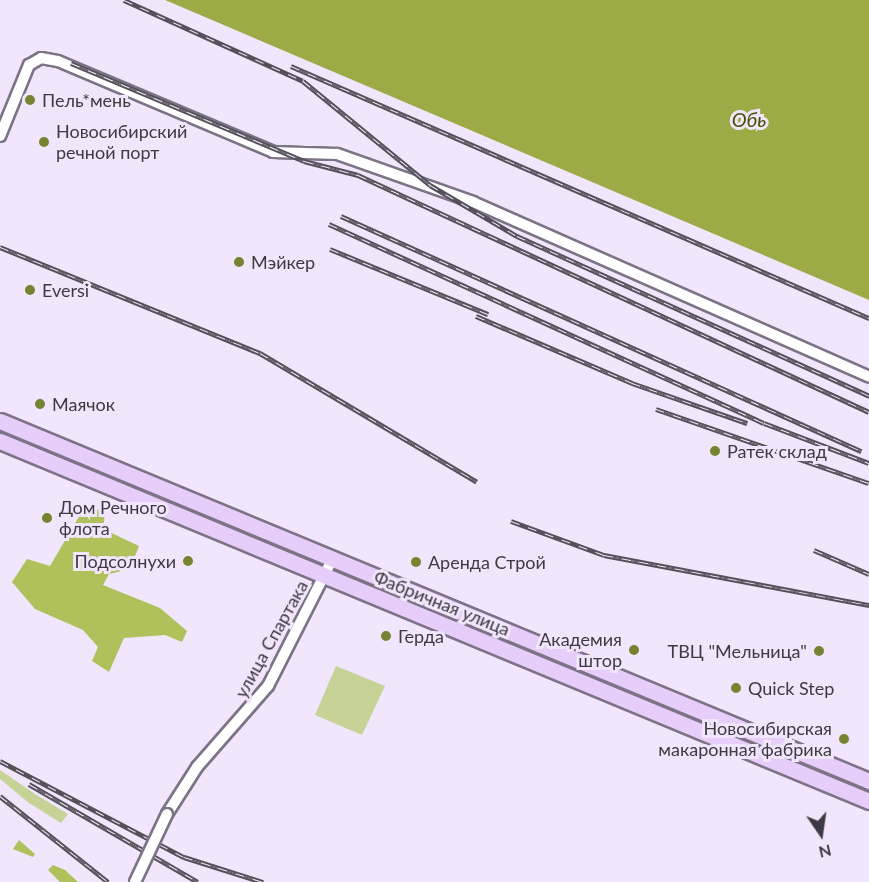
<!DOCTYPE html>
<meta charset="utf-8">
<style>
body{margin:0}
#map{position:relative;width:869px;height:882px;overflow:hidden;background:#f1e6fb;font-family:Lato,sans-serif}
div>[style]{position:absolute}
.green>*{inset:0;background:#c6d296}
.forest>*{inset:0;background:#b0c05b}
.water>*{inset:0;background:#9cab46}
.roads{filter:drop-shadow(2px 0 #7d7386) drop-shadow(-2px 0 #7d7386) drop-shadow(0 2px #7d7386) drop-shadow(0 -2px #7d7386)}
.minor>*{height:10px;margin:-5px;padding:0 5px;transform-origin:5px;border-radius:5px;background:#fff}
.primary>*{height:15px;margin:-7.5px;padding:0 7.5px;transform-origin:7.5px;border-radius:7.5px;background:#e6cdfa}
.rail>*{height:5px;margin-top:-2.5px;transform-origin:0;background:repeating-linear-gradient(90deg,#f1e6fb 0 9px,#55505a 0 18px);box-sizing:border-box;border-block:2px solid #55505a}
.bridges{filter:drop-shadow(2px 0 #7d7386) drop-shadow(-2px 0 #7d7386) drop-shadow(0 2px #7d7386) drop-shadow(0 -2px #7d7386)}
.minor-bridge>*{height:10px;margin:-5px;padding:0 5px;transform-origin:5px;border-radius:5px;background:#fff}
.dots>*{width:16px;height:16px;translate:-50% -50%;box-sizing:border-box;border:3px solid #f1e6fb;border-radius:50%}
span{translate:-50% -50%;white-space:nowrap;text-align:center;line-height:1.15;-webkit-text-stroke:6px #f1e6fb;paint-order:stroke}
.poi-label{font-size:18px;color:#3e3a42}
.left{translate:0 -50%;text-align:left}
.right{translate:-100% -50%;text-align:right}
.street-label{font-size:18px;color:#3e3a42}
.water-label{font-size:20px;color:#485101;font-style:italic}
.north{position:absolute;left:791px;top:804px;width:60px;height:60px;-webkit-text-stroke:4px #f1e6fb;paint-order:stroke;rotate:167deg;font-size:16px;font-weight:700;line-height:24px;text-align:center;color:#3e3a42}
.north::after{content:'';display:block;margin:auto;width:21px;height:27px;background:#3e3a42;clip-path:polygon(50% 0,100% 100%,50% 72%,0 100%)}
</style>
<div id="map">
<div class="green">
<i style="clip-path:polygon(336px 666px,385px 686px,362px 735px,315px 715px)"></i>
<i style="clip-path:polygon(0 770px,35px 794px,68px 814px,61px 823px,29px 803px,0 779px)"></i>
</div>
<div class="forest">
<i style="clip-path:polygon(87px 503px,105px 514px,103px 529px,139px 546px,130px 569px,109px 574px,103px 585px,160px 608px,187px 631px,182px 642px,165px 635px,124px 638px,109px 672px,92px 661px,98px 647px,83px 630px,35px 609px,12px 582px,27px 559px,50px 566px)"></i>
<i style="clip-path:polygon(19px 840px,35px 854px,33px 857px,13px 849px)"></i>
<i style="clip-path:polygon(53px 865px,65px 870px,78px 882px,60px 882px,48px 870px)"></i>
</div>
<div class="water">
<i style="clip-path:polygon(165px 0,869px 0,869px 300px)"></i>
</div>
<div class="roads">
<div class="minor">
<i style="left:0;top:136px;width:77px;rotate:-67.8deg"></i>
<i style="left:29px;top:65px;width:14px;rotate:-30deg"></i>
<i style="left:41px;top:58px;width:17px;rotate:10deg"></i>
<i style="left:58px;top:61px;width:233px;rotate:22.9deg"></i>
<i style="left:273px;top:152px;width:64px;rotate:1.8deg"></i>
<i style="left:337px;top:154px;width:144px;rotate:19.4deg"></i>
<i style="left:473px;top:202px;width:433px;rotate:23.8deg"></i>
<i style="left:167px;top:814px;width:56px;rotate:-57.4deg"></i>
<i style="left:197px;top:767px;width:108px;rotate:-48.8deg"></i>
<i style="left:268px;top:686px;width:141px;rotate:-63.1deg"></i>
</div>
<div class="primary">
<i style="left:0;top:421px;width:941px;rotate:22.5deg"></i>
<i style="left:0;top:441px;width:941px;rotate:22.5deg"></i>
</div>
</div>
<div class="rail">
<i style="left:124px;top:0;width:196px;rotate:24.3deg"></i>
<i style="left:303px;top:81px;width:164px;rotate:39.3deg"></i>
<i style="left:430px;top:185px;width:101px;rotate:30.4deg"></i>
<i style="left:517px;top:236px;width:387px;rotate:24.4deg"></i>
<i style="left:71px;top:63px;width:253px;rotate:22.8deg"></i>
<i style="left:304px;top:161px;width:56px;rotate:14.5deg"></i>
<i style="left:358px;top:175px;width:563px;rotate:24.88deg"></i>
<i style="left:291px;top:66px;width:631px;rotate:23.56deg"></i>
<i style="left:341px;top:216px;width:571px;rotate:24.32deg"></i>
<i style="left:329px;top:224px;width:478px;rotate:24.6deg"></i>
<i style="left:764px;top:423px;width:112px;rotate:20.9deg"></i>
<i style="left:0;top:247px;width:281px;rotate:22.2deg"></i>
<i style="left:260px;top:353px;width:252px;rotate:30.7deg"></i>
<i style="left:330px;top:249px;width:171px;rotate:22.4deg"></i>
<i style="left:476px;top:316px;width:170px;rotate:23.2deg"></i>
<i style="left:632px;top:383px;width:122px;rotate:19.2deg"></i>
<i style="left:656px;top:409px;width:225px;rotate:19.2deg"></i>
<i style="left:511px;top:521px;width:99px;rotate:20.1deg"></i>
<i style="left:604px;top:555px;width:270px;rotate:10.7deg"></i>
<i style="left:814px;top:550px;width:60px;rotate:23.6deg"></i>
<i style="left:0;top:761px;width:208px;rotate:27.6deg"></i>
<i style="left:184px;top:857px;width:83px;rotate:17.6deg"></i>
<i style="left:29px;top:784px;width:195px;rotate:30.1deg"></i>
<i style="left:0;top:796px;width:138px;rotate:38.5deg"></i>
</div>
<div class="bridges">
<div class="minor-bridge">
<i style="left:135px;top:882px;width:75px;rotate:-64.8deg"></i>
</div>
</div>
<div class="dots">
<i style="left:30px;top:100px;background:#778331"></i>
<i style="left:44px;top:142px;background:#778331"></i>
<i style="left:239px;top:262px;background:#778331"></i>
<i style="left:30px;top:290px;background:#778331"></i>
<i style="left:40px;top:404px;background:#778331"></i>
<i style="left:715px;top:451px;background:#778331"></i>
<i style="left:47px;top:518px;background:#778331"></i>
<i style="left:188px;top:561px;background:#778331"></i>
<i style="left:416px;top:562px;background:#778331"></i>
<i style="left:386px;top:636px;background:#778331"></i>
<i style="left:634px;top:650px;background:#778331"></i>
<i style="left:819px;top:651px;background:#778331"></i>
<i style="left:736px;top:688px;background:#778331"></i>
<i style="left:844px;top:739px;background:#778331"></i>
</div>
<div class="poi-label">
<span class="left" style="left:42px;top:100px">Пель*мень</span>
<span class="left" style="left:56px;top:142px">Новосибирский<br>речной порт</span>
<span class="left" style="left:251px;top:262px">Мэйкер</span>
<span class="left" style="left:42px;top:290px">Eversi</span>
<span class="left" style="left:52px;top:404px">Маячок</span>
<span class="left" style="left:727px;top:451px">Ратек склад</span>
<span class="left" style="left:59px;top:518px">Дом Речного<br>флота</span>
<span class="right" style="left:176px;top:561px">Подсолнухи</span>
<span class="left" style="left:428px;top:562px">Аренда Строй</span>
<span class="left" style="left:398px;top:636px">Герда</span>
<span class="right" style="left:622px;top:650px">Академия<br>штор</span>
<span class="right" style="left:807px;top:651px">ТВЦ "Мельница"</span>
<span class="left" style="left:748px;top:688px">Quick Step</span>
<span class="right" style="left:832px;top:739px">Новосибирская<br>макаронная фабрика</span>
</div>
<div class="street-label">
<span style="left:442px;top:603px;rotate:22deg">Фабричная улица</span>
<span style="left:271px;top:639px;rotate:-61deg">улица Спартака</span>
</div>
<div class="water-label">
<span style="left:749px;top:119px">Обь</span>
</div>
<div class="north">N</div>
</div>
